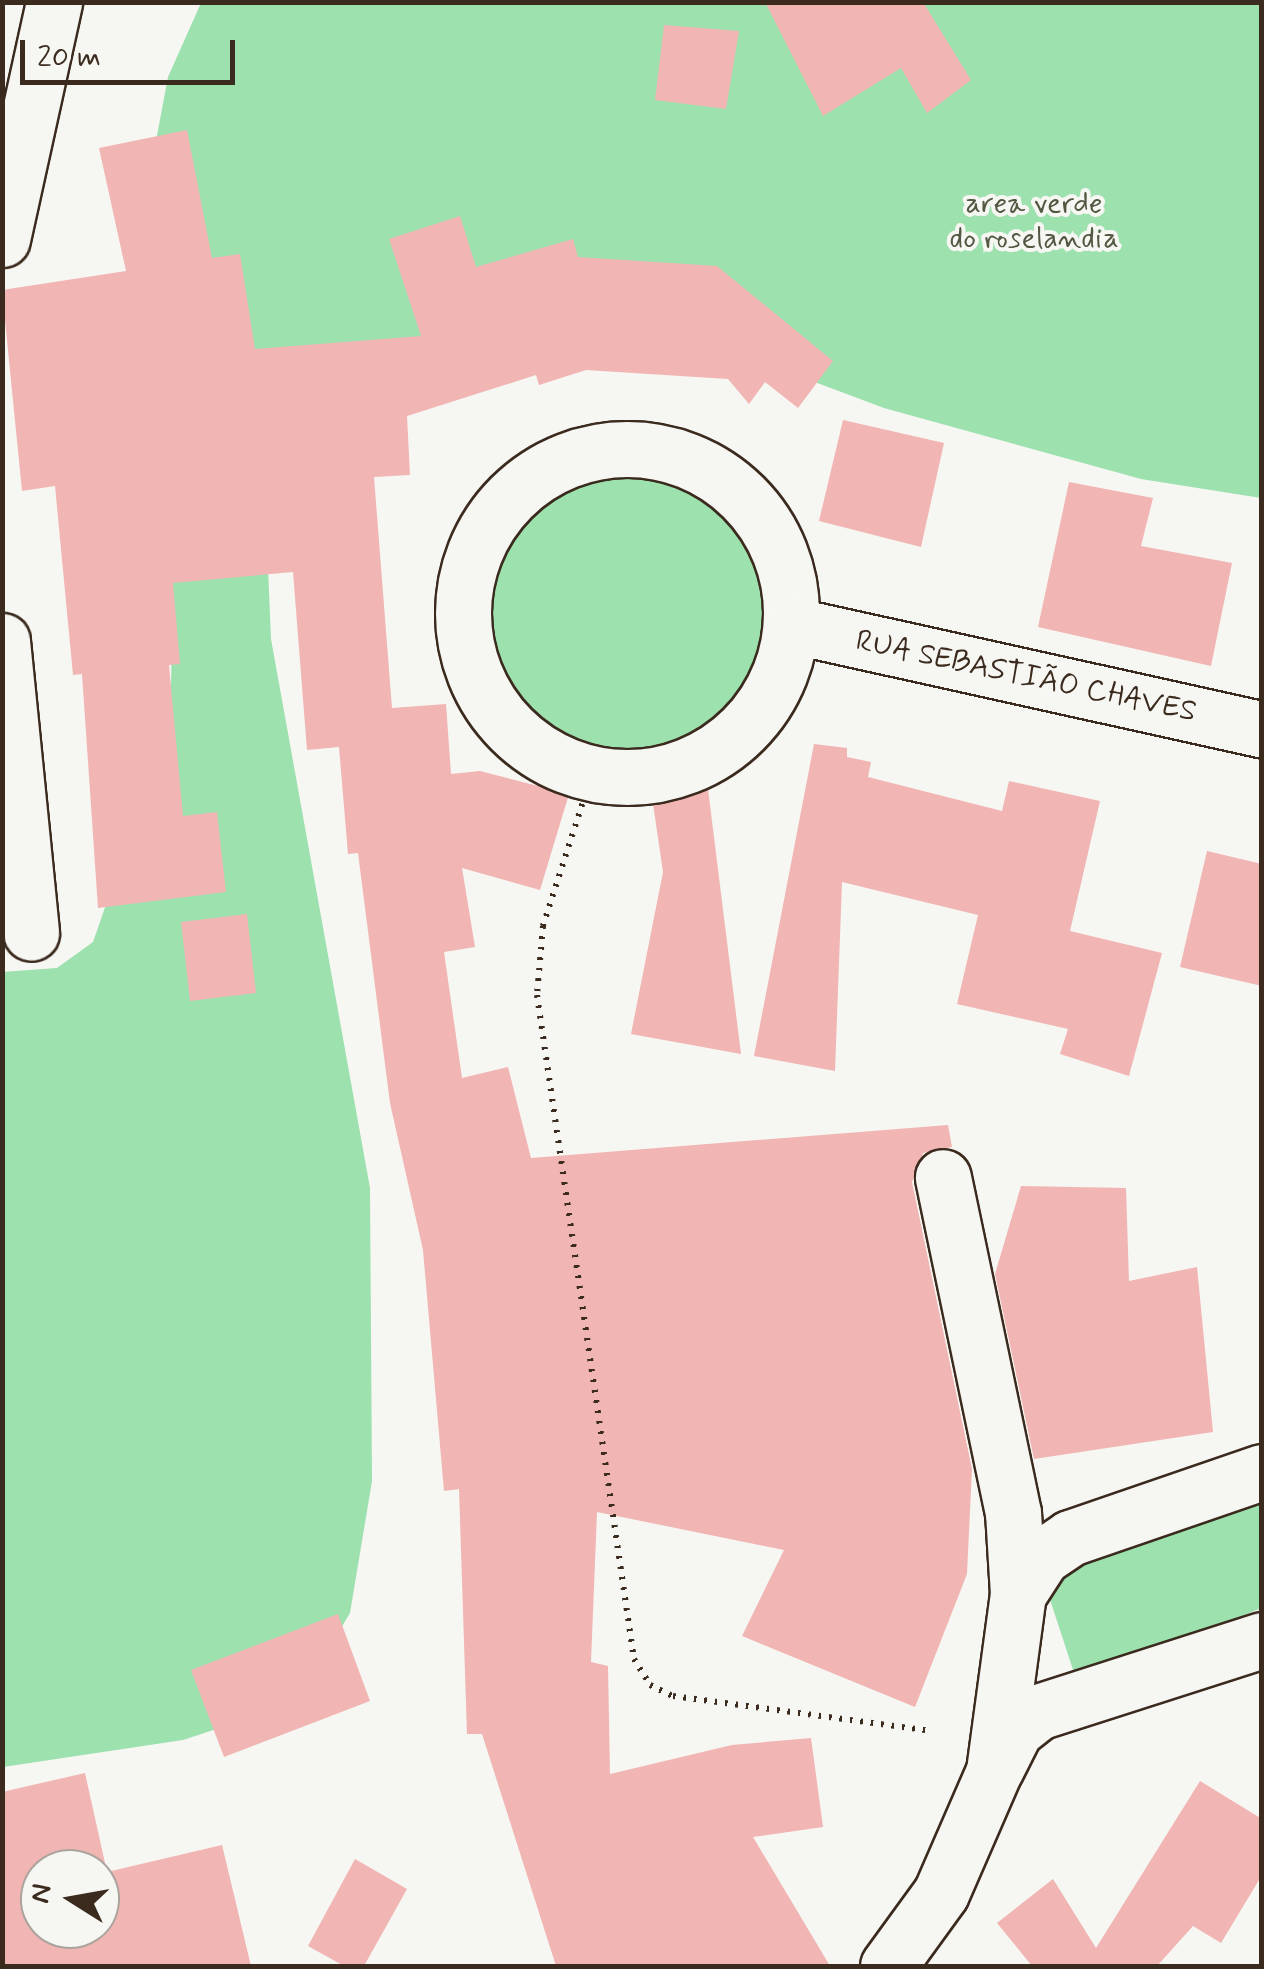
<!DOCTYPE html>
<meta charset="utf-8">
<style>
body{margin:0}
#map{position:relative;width:1264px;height:1969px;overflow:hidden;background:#f6f6f2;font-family:Mynerve,sans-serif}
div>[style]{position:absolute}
.green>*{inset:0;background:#9ce1ae}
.round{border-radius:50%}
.building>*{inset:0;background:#f1b5b3}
.path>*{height:6px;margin-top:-3px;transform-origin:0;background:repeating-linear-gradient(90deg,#3b2a1e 0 2.5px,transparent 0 10.5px)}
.roads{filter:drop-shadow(2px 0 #3b2a1e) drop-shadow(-2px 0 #3b2a1e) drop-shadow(0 2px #3b2a1e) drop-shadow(0 -2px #3b2a1e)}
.minor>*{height:55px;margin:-27.5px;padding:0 27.5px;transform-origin:27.5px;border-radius:27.5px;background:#f6f6f2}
.minor>.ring{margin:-27.5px;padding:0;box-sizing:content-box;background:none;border:55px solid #f6f6f2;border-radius:50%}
span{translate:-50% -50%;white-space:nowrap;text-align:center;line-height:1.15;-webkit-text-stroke:8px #f6f6f2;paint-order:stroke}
.park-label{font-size:30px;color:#535842}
.street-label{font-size:30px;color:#3b2a1e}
.frame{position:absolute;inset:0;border:5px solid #3b2a1e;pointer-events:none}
.north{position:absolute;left:20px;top:1849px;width:100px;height:100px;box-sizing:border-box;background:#f6f6f2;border:2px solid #aba49d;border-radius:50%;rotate:281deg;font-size:28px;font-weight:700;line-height:40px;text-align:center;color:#3b2a1e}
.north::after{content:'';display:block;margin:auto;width:35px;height:45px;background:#3b2a1e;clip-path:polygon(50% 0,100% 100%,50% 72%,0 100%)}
.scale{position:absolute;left:20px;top:40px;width:215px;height:45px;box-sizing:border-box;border:5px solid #3b2a1e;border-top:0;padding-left:12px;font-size:30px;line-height:35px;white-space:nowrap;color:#3b2a1e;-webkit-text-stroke:8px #f6f6f2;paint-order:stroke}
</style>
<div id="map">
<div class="green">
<i style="clip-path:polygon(201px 3px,1261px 3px,1261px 498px,1141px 479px,884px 408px,652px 321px,477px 328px,267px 544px,271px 639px,370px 1188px,372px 1481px,350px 1613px,318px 1666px,262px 1714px,183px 1740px,3px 1767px,2px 972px,57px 968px,93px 942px,156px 761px,171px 685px,173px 583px,153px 157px,168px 77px)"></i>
<i class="round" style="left:481px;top:466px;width:298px;height:298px"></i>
<i style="clip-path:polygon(1261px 1482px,1261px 1608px,1078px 1685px,1039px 1566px)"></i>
</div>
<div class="building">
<i style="clip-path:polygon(765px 2px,923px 2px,971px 80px,927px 113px,901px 68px,823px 116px)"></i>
<i style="clip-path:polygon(664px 25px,739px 31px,726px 109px,655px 100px)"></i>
<i style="clip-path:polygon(187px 130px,212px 258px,240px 254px,255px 349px,421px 336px,389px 239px,460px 216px,476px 267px,573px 239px,578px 257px,717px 266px,833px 361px,798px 408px,765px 382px,749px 404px,728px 379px,586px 370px,539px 385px,536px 375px,407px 416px,410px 475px,374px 477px,392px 708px,446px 704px,451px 774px,480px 771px,569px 794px,540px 890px,462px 868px,475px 947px,444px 952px,462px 1078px,508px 1067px,531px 1158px,948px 1125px,952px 1147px,923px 1153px,912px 1182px,972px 1469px,967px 1574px,915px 1707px,742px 1636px,784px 1550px,597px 1512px,591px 1662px,608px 1666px,610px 1774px,732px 1745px,811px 1738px,823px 1827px,753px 1837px,830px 1966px,556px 1966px,482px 1734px,467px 1734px,459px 1489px,444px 1491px,423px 1250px,390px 1103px,358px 853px,348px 854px,339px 747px,307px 750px,293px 572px,173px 583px,180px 664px,169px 665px,183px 816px,217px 812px,226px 892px,98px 908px,82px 674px,73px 675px,55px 486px,22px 491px,2px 290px,126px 271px,99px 148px)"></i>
<i style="clip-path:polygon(843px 420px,944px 443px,921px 547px,819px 521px)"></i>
<i style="clip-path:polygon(1069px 482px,1153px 498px,1141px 546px,1232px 563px,1211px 666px,1038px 627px)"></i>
<i style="clip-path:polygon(814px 744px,847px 748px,847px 757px,871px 762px,868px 777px,1002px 811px,1009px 781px,1100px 801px,1070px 931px,1162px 953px,1129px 1076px,1060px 1054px,1068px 1029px,957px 1004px,978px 915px,842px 882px,835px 1071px,754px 1056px)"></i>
<i style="clip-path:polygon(708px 789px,741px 1054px,631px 1034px,663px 872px,652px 797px)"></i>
<i style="clip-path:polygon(1207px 851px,1262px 864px,1262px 986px,1180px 967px)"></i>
<i style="clip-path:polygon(247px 914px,256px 993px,190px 1001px,181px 922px)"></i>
<i style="clip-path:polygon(1021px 1186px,1126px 1188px,1129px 1281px,1197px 1267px,1213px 1432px,1034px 1459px,995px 1274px)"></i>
<i style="clip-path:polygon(338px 1614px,370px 1701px,224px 1757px,191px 1670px)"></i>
<i style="clip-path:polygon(evenodd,85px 1773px,107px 1872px,222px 1845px,251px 1966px,2px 1966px,2px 1792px,85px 1773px,40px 1869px,100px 1869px,100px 1929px,40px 1929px,40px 1869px)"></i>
<i style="clip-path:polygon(1200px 1781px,1262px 1819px,1262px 1875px,1221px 1943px,1193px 1926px,1157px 1966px,1032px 1966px,997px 1923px,1053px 1879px,1096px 1948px)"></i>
<i style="clip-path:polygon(355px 1859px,407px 1889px,364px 1966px,344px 1966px,308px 1946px)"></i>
</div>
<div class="path">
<i style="left:592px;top:774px;width:160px;rotate:107.9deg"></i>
<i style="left:543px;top:926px;width:69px;rotate:95deg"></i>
<i style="left:537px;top:995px;width:671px;rotate:81.69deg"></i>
<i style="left:634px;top:1659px;width:31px;rotate:58deg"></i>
<i style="left:650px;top:1685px;width:25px;rotate:26deg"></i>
<i style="left:673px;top:1696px;width:262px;rotate:7.7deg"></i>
</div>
<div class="roads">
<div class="minor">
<i style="left:2px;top:239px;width:243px;rotate:-77.6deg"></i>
<i class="ring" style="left:463px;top:449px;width:273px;height:273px"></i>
<i style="left:791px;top:625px;width:482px;rotate:12.5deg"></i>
<i style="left:2px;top:641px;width:293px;rotate:84.3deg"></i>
<i style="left:1018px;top:1594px;width:44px;rotate:-57deg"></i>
<i style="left:1042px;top:1557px;width:34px;rotate:-34deg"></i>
<i style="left:1070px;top:1538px;width:203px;rotate:-19deg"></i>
<i style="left:996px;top:1768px;width:42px;rotate:-63.4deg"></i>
<i style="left:1015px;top:1730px;width:29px;rotate:-38deg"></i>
<i style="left:1038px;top:1712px;width:235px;rotate:-17.8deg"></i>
<i style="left:888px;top:1966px;width:90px;rotate:-54deg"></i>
<i style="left:941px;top:1893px;width:133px;rotate:-66.5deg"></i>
<i style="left:994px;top:1771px;width:179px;rotate:-82.3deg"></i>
<i style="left:1018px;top:1594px;width:81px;rotate:-93.5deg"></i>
<i style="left:1013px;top:1513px;width:343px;rotate:-101.8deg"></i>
</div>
</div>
<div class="park-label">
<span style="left:1034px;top:221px">area verde<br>do roselandia</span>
</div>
<div class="street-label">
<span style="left:1026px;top:677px;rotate:12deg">RUA SEBASTIÃO CHAVES</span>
</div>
<div class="frame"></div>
<div class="north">N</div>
<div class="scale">20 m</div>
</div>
